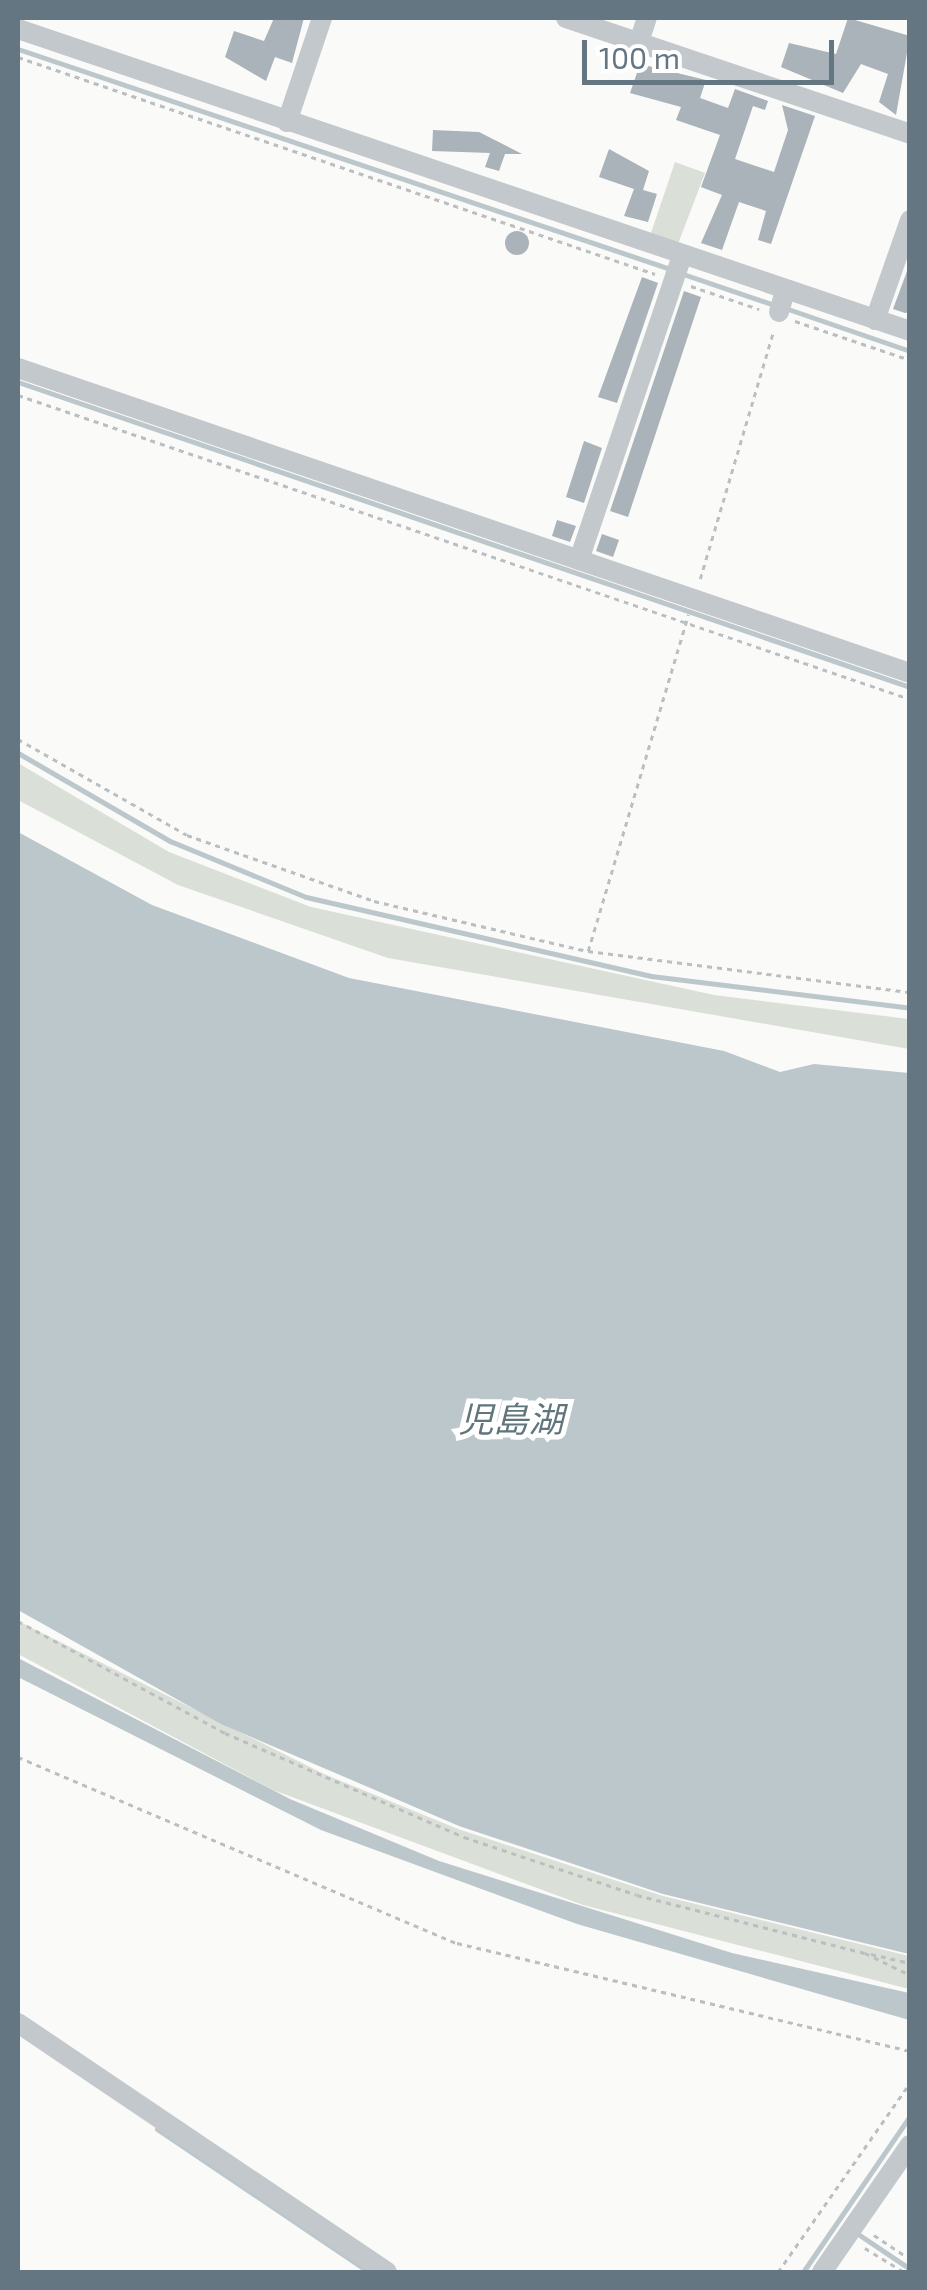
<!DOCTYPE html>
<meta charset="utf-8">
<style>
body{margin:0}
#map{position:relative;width:927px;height:2290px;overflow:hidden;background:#fafaf8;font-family:"Exo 2","Noto Sans JP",sans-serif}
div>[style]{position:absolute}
.green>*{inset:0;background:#dadfd7}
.water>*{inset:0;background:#bbc7cb}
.stream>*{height:5px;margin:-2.5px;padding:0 2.5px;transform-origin:2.5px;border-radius:2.5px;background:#bbc7cb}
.building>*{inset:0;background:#aab3b9}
.round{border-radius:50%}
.path>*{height:2.5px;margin-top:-1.25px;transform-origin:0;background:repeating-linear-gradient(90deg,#bbbfc2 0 5px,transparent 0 10px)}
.street>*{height:20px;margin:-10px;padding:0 10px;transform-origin:10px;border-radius:10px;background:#c3c8cc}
span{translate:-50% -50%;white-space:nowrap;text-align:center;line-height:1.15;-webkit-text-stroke:10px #fff;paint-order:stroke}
.water-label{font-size:35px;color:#60757c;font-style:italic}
.frame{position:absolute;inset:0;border:20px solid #657683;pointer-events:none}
.scale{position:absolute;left:582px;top:40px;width:252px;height:45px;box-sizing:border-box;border:5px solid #657683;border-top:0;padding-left:12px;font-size:30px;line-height:35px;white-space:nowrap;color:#657683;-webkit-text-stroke:8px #fff;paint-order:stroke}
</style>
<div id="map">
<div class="green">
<i style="clip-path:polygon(675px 162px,705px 173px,678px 244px,651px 233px)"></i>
<i style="clip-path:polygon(18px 763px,169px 852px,311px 907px,714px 995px,909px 1019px,909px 1049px,388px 958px,178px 885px,18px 800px)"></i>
<i style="clip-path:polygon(18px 1621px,324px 1774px,458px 1829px,663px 1896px,909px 1956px,909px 1989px,583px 1905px,273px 1790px,18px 1654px)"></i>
</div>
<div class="water">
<i style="clip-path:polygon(18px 832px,152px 905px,349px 978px,724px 1051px,780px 1072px,814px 1064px,909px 1073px,909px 1954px,663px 1894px,459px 1826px,221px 1724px,18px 1610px)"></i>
<i style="clip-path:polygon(18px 1658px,290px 1799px,439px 1861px,732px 1953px,909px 1993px,909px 2020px,577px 1924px,321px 1830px,18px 1677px)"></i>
</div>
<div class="stream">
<i style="left:18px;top:49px;width:691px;rotate:18.64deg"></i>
<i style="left:683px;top:274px;width:99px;rotate:18.8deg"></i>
<i style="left:788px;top:309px;width:129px;rotate:19deg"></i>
<i style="left:18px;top:382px;width:943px;rotate:18.88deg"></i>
<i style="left:18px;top:753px;width:176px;rotate:30.1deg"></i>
<i style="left:170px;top:841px;width:147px;rotate:22.4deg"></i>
<i style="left:306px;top:897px;width:354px;rotate:12.9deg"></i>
<i style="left:651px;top:976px;width:261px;rotate:7deg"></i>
<i style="left:157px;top:2129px;width:256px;rotate:34deg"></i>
<i style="left:858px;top:2234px;width:63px;rotate:33.9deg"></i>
<i style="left:803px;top:2272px;width:189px;rotate:-55.6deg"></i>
</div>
<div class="building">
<i style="clip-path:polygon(274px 18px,304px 18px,292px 63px,275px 57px,266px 81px,225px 57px,234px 31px,264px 41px)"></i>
<i style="clip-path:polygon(848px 18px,910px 36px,896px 115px,879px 102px,888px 74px,861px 64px,843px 93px,781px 67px,789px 43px,836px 54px)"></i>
<i style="clip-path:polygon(640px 64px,706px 80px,700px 98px,728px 108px,735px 89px,768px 101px,765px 110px,753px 106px,735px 159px,774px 172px,788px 130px,782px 105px,815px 116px,771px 244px,758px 240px,766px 211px,739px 202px,722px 250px,701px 243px,722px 195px,701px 187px,720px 135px,676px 120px,681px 107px,630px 93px)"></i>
<i style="clip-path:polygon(433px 130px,479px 132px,522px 154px,505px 154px,499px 171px,485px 167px,490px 153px,432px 151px)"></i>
<i style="clip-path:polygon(609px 149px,649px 171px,643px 190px,657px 194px,648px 222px,624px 216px,634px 189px,599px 177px)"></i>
<i class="round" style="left:505px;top:231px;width:24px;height:24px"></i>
<i style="clip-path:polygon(910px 263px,910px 312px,905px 313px,893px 309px)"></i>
<i style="clip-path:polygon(642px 277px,658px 283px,617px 403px,598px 397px)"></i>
<i style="clip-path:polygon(684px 291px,701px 297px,628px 517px,610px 511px)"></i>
<i style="clip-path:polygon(584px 441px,602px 448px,584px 503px,566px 497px)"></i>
<i style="clip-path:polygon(557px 520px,576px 526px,570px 542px,552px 536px)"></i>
<i style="clip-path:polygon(602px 534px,619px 540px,613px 557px,596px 551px)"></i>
</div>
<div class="path">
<i style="left:18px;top:57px;width:673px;rotate:18.81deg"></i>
<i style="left:691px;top:286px;width:72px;rotate:18.7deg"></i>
<i style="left:795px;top:321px;width:121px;rotate:18.7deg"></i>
<i style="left:18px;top:395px;width:942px;rotate:18.82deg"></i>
<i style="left:700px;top:579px;width:258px;rotate:-73.5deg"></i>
<i style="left:18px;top:739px;width:194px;rotate:29.6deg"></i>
<i style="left:187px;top:835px;width:198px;rotate:19.4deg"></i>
<i style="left:374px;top:901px;width:220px;rotate:13.2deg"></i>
<i style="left:588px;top:951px;width:325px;rotate:7.3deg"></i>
<i style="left:588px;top:951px;width:351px;rotate:-73.4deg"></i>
<i style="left:18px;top:1621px;width:235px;rotate:28.4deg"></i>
<i style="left:225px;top:1733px;width:261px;rotate:23.5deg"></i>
<i style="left:464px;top:1837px;width:182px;rotate:18.5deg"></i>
<i style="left:637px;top:1895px;width:235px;rotate:14.3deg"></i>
<i style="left:865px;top:1953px;width:50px;rotate:26.1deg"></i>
<i style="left:18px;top:1757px;width:477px;rotate:23deg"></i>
<i style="left:457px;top:1943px;width:466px;rotate:13.4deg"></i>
<i style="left:871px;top:1954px;width:40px;rotate:13deg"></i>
<i style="left:874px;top:2235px;width:43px;rotate:33.7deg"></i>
<i style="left:865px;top:2248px;width:46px;rotate:31.6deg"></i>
<i style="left:778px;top:2272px;width:231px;rotate:-55.1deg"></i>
</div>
<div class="street">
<i style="left:566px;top:18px;width:363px;rotate:18.6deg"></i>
<i style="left:18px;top:29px;width:942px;rotate:18.7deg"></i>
<i style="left:639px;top:42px;width:25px;rotate:-72deg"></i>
<i style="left:287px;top:122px;width:110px;rotate:-71.4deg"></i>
<i style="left:779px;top:312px;width:22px;rotate:-74deg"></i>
<i style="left:875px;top:320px;width:106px;rotate:-70.7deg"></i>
<i style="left:18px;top:368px;width:943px;rotate:18.88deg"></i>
<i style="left:579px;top:560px;width:322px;rotate:-71.3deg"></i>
<i style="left:18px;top:2023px;width:445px;rotate:34deg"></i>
<i style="left:822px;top:2272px;width:155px;rotate:-55.3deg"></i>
</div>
<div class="water-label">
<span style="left:511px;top:1418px">児島湖</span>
</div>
<div class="frame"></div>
<div class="scale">100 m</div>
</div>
